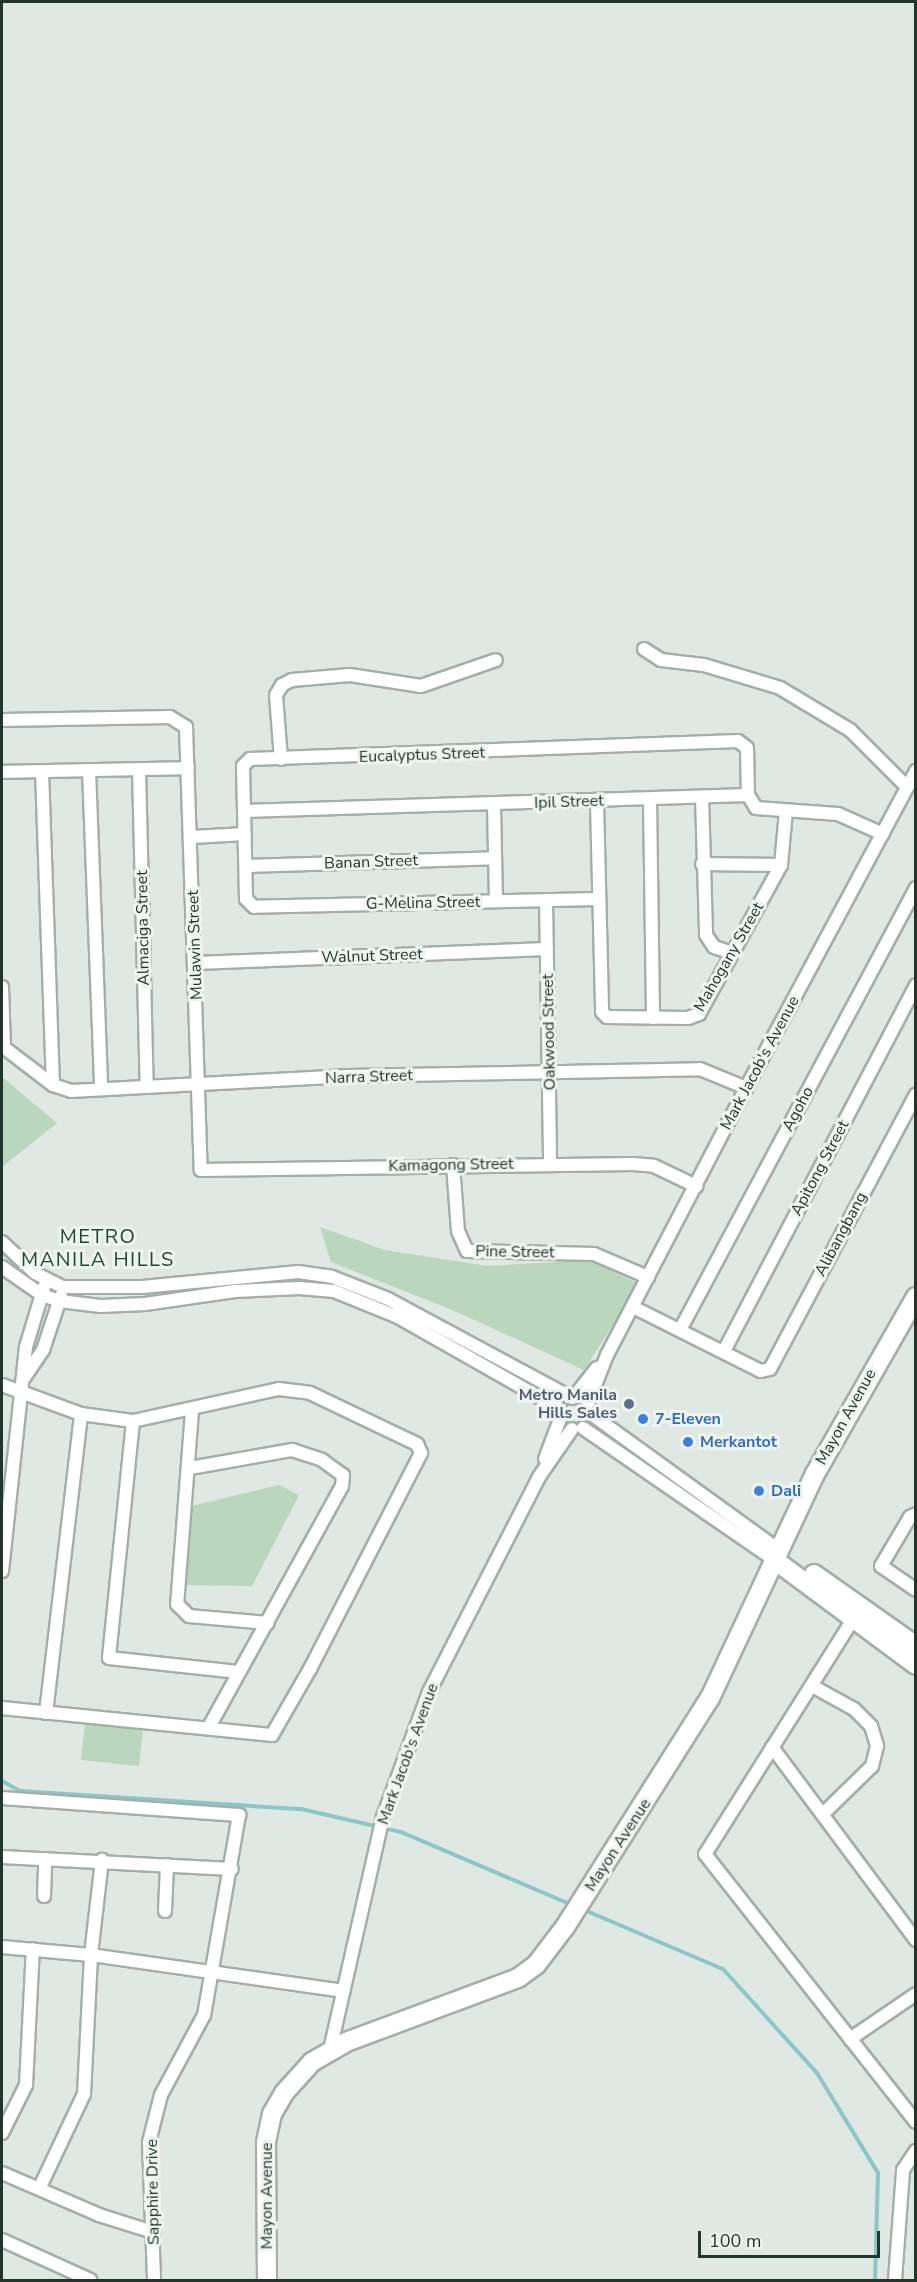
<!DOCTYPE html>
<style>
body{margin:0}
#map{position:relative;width:917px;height:2282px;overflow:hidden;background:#dfe8e2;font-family:"Nunito Sans",sans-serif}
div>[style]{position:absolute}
.green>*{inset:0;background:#bad7bd}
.stream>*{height:4px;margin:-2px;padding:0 2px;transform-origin:2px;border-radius:2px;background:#8dc6c7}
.roads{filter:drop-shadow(2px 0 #a3afa8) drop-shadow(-2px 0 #a3afa8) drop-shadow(0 2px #a3afa8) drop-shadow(0 -2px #a3afa8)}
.street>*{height:12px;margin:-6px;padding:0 6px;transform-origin:6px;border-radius:6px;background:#fff}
.secondary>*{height:18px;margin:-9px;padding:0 9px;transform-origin:9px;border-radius:9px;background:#fff}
.dots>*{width:16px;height:16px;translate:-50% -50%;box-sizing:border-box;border:3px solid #eef5f1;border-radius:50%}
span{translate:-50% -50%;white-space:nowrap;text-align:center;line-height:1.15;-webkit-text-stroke:6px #eef5f1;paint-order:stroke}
.street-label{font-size:16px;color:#22352d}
.service-label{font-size:16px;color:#4e5e75;font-weight:700}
.right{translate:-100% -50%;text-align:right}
.shop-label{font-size:16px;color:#366cbe;font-weight:700}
.left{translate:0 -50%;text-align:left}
.quarter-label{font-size:20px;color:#214437;letter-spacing:1.5px}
.frame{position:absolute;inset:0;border:3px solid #22352d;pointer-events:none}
.scale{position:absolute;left:698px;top:2231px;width:182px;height:27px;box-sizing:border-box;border:3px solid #22352d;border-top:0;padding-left:8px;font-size:18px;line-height:21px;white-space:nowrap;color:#22352d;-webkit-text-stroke:4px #eef5f1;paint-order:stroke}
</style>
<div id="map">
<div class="green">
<i style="clip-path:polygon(2px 1077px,57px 1123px,2px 1167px)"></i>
<i style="clip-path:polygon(320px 1227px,385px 1250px,487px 1266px,588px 1260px,639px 1284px,584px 1370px,457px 1312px,331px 1262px)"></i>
<i style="clip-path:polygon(279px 1485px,299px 1495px,252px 1586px,185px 1585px,191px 1506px)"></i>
<i style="clip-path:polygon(85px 1723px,143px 1729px,139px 1766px,81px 1760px)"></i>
</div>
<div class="stream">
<i style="left:2px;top:1781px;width:21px;rotate:29deg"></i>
<i style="left:20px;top:1791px;width:282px;rotate:3.7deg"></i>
<i style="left:301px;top:1809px;width:103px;rotate:13deg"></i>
<i style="left:401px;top:1832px;width:186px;rotate:23.1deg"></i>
<i style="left:582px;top:1909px;width:153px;rotate:23.1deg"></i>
<i style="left:723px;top:1969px;width:140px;rotate:47.9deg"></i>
<i style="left:817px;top:2073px;width:117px;rotate:58.6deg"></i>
<i style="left:878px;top:2173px;width:107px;rotate:91.6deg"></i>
</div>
<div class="roads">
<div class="street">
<i style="left:644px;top:649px;width:20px;rotate:33deg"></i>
<i style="left:661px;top:660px;width:43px;rotate:6.6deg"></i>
<i style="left:704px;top:665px;width:79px;rotate:16.8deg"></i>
<i style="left:780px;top:688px;width:82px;rotate:31deg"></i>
<i style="left:850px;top:730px;width:81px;rotate:45deg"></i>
<i style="left:2px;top:720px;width:168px;rotate:-1deg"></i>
<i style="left:170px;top:717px;width:19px;rotate:32deg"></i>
<i style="left:186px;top:727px;width:443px;rotate:88.1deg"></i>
<i style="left:201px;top:1170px;width:432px;rotate:-0.8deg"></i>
<i style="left:633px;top:1164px;width:21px;rotate:5deg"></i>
<i style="left:654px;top:1166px;width:47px;rotate:25.5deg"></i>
<i style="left:281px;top:759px;width:64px;rotate:-94.5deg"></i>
<i style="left:276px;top:695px;width:12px;rotate:-59deg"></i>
<i style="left:282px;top:685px;width:11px;rotate:-27deg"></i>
<i style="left:292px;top:680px;width:58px;rotate:-4.9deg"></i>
<i style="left:350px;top:675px;width:72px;rotate:8.8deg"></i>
<i style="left:421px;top:686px;width:79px;rotate:-19.1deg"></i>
<i style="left:89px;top:770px;width:319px;rotate:87.8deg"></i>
<i style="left:139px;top:770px;width:317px;rotate:88.6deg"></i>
<i style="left:42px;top:771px;width:314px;rotate:88deg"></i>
<i style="left:2px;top:772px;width:186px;rotate:-1.2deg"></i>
<i style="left:702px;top:797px;width:138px;rotate:88.3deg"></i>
<i style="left:706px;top:935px;width:14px;rotate:56deg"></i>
<i style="left:714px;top:947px;width:20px;rotate:18deg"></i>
<i style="left:650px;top:799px;width:219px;rotate:89.2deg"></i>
<i style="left:597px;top:802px;width:210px;rotate:88.6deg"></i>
<i style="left:602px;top:1012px;width:7px;rotate:45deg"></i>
<i style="left:607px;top:1017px;width:81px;rotate:0.7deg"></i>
<i style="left:688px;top:1018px;width:12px;rotate:-20deg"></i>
<i style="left:699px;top:1014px;width:170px;rotate:-61.2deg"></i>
<i style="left:781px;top:865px;width:54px;rotate:-84.7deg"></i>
<i style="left:494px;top:805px;width:96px;rotate:88.8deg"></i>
<i style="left:244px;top:811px;width:504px;rotate:-1.82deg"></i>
<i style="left:748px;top:795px;width:15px;rotate:58deg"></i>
<i style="left:756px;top:808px;width:82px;rotate:4.2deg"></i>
<i style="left:838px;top:814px;width:49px;rotate:24deg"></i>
<i style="left:192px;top:837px;width:53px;rotate:-3.2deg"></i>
<i style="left:702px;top:864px;width:79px;rotate:0.7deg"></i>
<i style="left:246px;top:866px;width:249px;rotate:-1.8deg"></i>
<i style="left:597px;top:899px;width:343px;rotate:178.7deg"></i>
<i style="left:254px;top:907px;width:11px;rotate:-135deg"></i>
<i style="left:246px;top:899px;width:133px;rotate:-91.3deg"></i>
<i style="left:243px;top:766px;width:10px;rotate:-45deg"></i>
<i style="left:250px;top:759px;width:488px;rotate:-2.1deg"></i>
<i style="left:738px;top:741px;width:11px;rotate:38deg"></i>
<i style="left:747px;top:748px;width:47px;rotate:88.8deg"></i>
<i style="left:546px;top:900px;width:263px;rotate:89.1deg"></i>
<i style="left:196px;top:963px;width:351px;rotate:-2.3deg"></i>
<i style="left:2px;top:987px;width:61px;rotate:88.1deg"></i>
<i style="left:2px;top:1046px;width:64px;rotate:37.4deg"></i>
<i style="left:53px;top:1085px;width:19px;rotate:18deg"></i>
<i style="left:71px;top:1091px;width:278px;rotate:-3.1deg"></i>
<i style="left:349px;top:1076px;width:351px;rotate:-1.1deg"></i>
<i style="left:700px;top:1069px;width:50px;rotate:22.4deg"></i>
<i style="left:453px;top:1165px;width:66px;rotate:85.7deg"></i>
<i style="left:458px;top:1231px;width:22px;rotate:66deg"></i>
<i style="left:467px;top:1251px;width:127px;rotate:1.4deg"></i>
<i style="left:594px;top:1254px;width:59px;rotate:23.1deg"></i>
<i style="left:2px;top:1242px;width:45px;rotate:43.2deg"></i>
<i style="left:35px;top:1273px;width:31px;rotate:27deg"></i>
<i style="left:63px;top:1287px;width:79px"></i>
<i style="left:142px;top:1287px;width:157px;rotate:-5.5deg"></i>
<i style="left:298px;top:1272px;width:34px;rotate:8deg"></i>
<i style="left:332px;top:1277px;width:60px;rotate:21.4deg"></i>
<i style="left:388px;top:1299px;width:209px;rotate:28.3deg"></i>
<i style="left:2px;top:1267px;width:49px;rotate:35deg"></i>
<i style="left:42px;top:1295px;width:18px;rotate:19deg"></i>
<i style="left:59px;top:1301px;width:42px;rotate:6.8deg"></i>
<i style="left:101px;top:1306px;width:44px;rotate:-2.6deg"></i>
<i style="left:145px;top:1304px;width:91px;rotate:-8.2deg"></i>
<i style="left:235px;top:1291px;width:64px;rotate:-2.7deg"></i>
<i style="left:299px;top:1288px;width:35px;rotate:5deg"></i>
<i style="left:334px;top:1291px;width:69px;rotate:22.1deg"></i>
<i style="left:398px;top:1317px;width:186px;rotate:29.6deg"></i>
<i style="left:633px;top:1307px;width:143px;rotate:26.6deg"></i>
<i style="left:761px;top:1371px;width:9px;rotate:-13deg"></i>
<i style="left:770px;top:1369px;width:311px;rotate:-62deg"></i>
<i style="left:680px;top:1330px;width:501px;rotate:-61.9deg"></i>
<i style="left:724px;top:1351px;width:413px;rotate:-62.3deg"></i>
<i style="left:24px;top:1378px;width:34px;rotate:-56deg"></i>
<i style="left:43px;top:1350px;width:57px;rotate:-71.6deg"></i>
<i style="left:2px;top:1385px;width:84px;rotate:20.2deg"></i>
<i style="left:81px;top:1414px;width:52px;rotate:7.7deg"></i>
<i style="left:133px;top:1421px;width:149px;rotate:-12.4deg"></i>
<i style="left:279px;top:1389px;width:31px;rotate:7deg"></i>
<i style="left:310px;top:1393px;width:119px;rotate:25.5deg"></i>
<i style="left:417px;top:1444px;width:10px;rotate:66deg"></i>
<i style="left:421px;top:1453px;width:243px;rotate:117.2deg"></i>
<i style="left:310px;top:1669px;width:76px;rotate:119.9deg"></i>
<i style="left:272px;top:1735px;width:271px;rotate:-174.3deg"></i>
<i style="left:574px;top:1397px;width:37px;rotate:-52deg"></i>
<i style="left:588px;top:1403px;width:52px;rotate:-68.4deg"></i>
<i style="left:607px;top:1355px;width:301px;rotate:-62.5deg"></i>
<i style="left:746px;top:1088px;width:360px;rotate:-61.8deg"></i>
<i style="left:192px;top:1411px;width:194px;rotate:94.4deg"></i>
<i style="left:177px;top:1604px;width:17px;rotate:45deg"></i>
<i style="left:189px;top:1616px;width:79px;rotate:5.1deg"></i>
<i style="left:591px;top:1414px;width:233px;rotate:35.9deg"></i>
<i style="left:133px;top:1421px;width:238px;rotate:95.8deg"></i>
<i style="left:109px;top:1658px;width:130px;rotate:6.2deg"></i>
<i style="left:583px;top:1428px;width:234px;rotate:34.6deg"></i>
<i style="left:545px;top:1459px;width:43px;rotate:-69.4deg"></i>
<i style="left:190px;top:1468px;width:104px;rotate:-10deg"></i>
<i style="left:292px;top:1450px;width:32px;rotate:18deg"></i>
<i style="left:322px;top:1460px;width:26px;rotate:36deg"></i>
<i style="left:343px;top:1475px;width:11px;rotate:95deg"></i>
<i style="left:342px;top:1486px;width:275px;rotate:118.9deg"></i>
<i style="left:916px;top:1514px;width:7px;rotate:153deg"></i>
<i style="left:910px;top:1517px;width:57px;rotate:120.6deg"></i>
<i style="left:881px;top:1566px;width:42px;rotate:34.4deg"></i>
<i style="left:2px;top:1571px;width:225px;rotate:-83.9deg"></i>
<i style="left:26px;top:1347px;width:63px;rotate:-73.3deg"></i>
<i style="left:857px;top:1613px;width:285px;rotate:122.2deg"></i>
<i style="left:705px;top:1854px;width:341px;rotate:51.8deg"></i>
<i style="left:814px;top:1687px;width:46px;rotate:28.8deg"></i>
<i style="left:854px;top:1709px;width:24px;rotate:45deg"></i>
<i style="left:871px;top:1726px;width:21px;rotate:73deg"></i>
<i style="left:877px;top:1746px;width:21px;rotate:104deg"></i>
<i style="left:872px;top:1766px;width:69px;rotate:135.6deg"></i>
<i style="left:46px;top:1713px;width:301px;rotate:-83.3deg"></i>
<i style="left:772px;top:1747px;width:241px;rotate:53.3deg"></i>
<i style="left:2px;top:1798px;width:238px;rotate:4.1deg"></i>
<i style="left:239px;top:1815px;width:203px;rotate:99.9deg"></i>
<i style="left:204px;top:2015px;width:91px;rotate:118.3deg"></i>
<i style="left:161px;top:2095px;width:49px;rotate:104.3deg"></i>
<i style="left:149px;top:2142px;width:138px;rotate:87.9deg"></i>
<i style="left:2px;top:1857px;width:230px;rotate:3deg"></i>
<i style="left:44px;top:1896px;width:37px;rotate:-88deg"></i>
<i style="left:165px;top:1911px;width:46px;rotate:-87.5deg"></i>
<i style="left:2px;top:1947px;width:89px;rotate:5.1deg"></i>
<i style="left:91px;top:1955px;width:255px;rotate:8.1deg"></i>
<i style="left:850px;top:2039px;width:80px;rotate:-34.3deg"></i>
<i style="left:330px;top:2050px;width:239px;rotate:-77.2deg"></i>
<i style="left:383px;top:1817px;width:133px;rotate:-69.8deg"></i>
<i style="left:429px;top:1692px;width:242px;rotate:-62.9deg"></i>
<i style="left:539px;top:1477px;width:58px;rotate:-55.5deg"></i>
<i style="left:2px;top:2133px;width:54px;rotate:-63.4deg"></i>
<i style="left:26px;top:2085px;width:136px;rotate:-87.1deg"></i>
<i style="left:2px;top:2173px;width:106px;rotate:23.4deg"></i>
<i style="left:99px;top:2215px;width:57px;rotate:17.5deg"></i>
<i style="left:40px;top:2187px;width:103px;rotate:-64.7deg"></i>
<i style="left:84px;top:2094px;width:139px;rotate:-87.1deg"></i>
<i style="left:91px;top:1955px;width:96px;rotate:-83.4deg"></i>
<i style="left:2px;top:2240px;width:97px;rotate:24.4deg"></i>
<i style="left:895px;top:2280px;width:110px;rotate:-85.8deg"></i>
<i style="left:903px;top:2170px;width:23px;rotate:-56deg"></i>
</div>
<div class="secondary">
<i style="left:776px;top:1561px;width:174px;rotate:36.6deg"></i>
<i style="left:814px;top:1574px;width:125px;rotate:35.2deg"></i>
<i style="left:267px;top:2280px;width:138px;rotate:-90.4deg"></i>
<i style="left:266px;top:2142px;width:29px;rotate:-78deg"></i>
<i style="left:272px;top:2114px;width:24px;rotate:-60deg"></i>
<i style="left:284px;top:2093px;width:42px;rotate:-47.9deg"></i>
<i style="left:312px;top:2062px;width:39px;rotate:-30deg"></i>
<i style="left:346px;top:2042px;width:184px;rotate:-20.4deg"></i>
<i style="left:518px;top:1978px;width:22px;rotate:-36deg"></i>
<i style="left:536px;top:1965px;width:48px;rotate:-52.7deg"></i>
<i style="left:565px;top:1927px;width:271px;rotate:-57.7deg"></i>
<i style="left:710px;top:1698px;width:247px;rotate:-64.9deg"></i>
<i style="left:815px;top:1474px;width:204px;rotate:-60.3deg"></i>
</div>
</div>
<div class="dots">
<i style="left:629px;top:1404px;background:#5c6f8a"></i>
<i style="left:643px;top:1419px;background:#3f7fe0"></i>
<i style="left:688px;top:1442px;background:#3f7fe0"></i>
<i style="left:759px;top:1491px;background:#3f7fe0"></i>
</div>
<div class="street-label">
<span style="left:422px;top:755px;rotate:-2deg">Eucalyptus Street</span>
<span style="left:569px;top:802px;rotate:-2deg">Ipil Street</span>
<span style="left:371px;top:862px;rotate:-2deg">Banan Street</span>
<span style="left:423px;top:903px;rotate:-1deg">G-Melina Street</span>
<span style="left:143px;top:928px;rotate:-91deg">Almaciga Street</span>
<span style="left:195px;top:945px;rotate:-92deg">Mulawin Street</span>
<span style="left:372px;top:956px;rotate:-2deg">Walnut Street</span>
<span style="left:729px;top:957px;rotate:-60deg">Mahogany Street</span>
<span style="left:549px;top:1032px;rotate:-91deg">Oakwood Street</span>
<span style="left:760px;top:1063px;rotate:-62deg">Mark Jacob's Avenue</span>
<span style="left:369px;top:1077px;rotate:-2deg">Narra Street</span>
<span style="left:798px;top:1109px;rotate:-62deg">Agoho</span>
<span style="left:451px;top:1165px;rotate:-1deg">Kamagong Street</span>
<span style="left:820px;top:1168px;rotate:-62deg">Apitong Street</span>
<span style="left:841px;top:1234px;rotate:-62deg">Alibangbang</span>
<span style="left:515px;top:1252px;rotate:1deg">Pine Street</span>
<span style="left:846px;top:1417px;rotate:-61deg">Mayon Avenue</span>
<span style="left:408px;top:1754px;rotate:-70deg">Mark Jacob's Avenue</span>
<span style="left:618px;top:1845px;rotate:-57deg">Mayon Avenue</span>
<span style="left:153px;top:2192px;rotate:-91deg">Sapphire Drive</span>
<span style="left:267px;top:2196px;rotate:-90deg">Mayon Avenue</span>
</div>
<div class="service-label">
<span class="right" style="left:617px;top:1404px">Metro Manila<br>Hills Sales</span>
</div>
<div class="shop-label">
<span class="left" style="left:655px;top:1419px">7-Eleven</span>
<span class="left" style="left:700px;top:1442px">Merkantot</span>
<span class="left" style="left:771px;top:1491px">Dali</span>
</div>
<div class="quarter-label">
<span style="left:98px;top:1248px">METRO<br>MANILA HILLS</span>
</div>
<div class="frame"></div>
<div class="scale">100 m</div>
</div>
